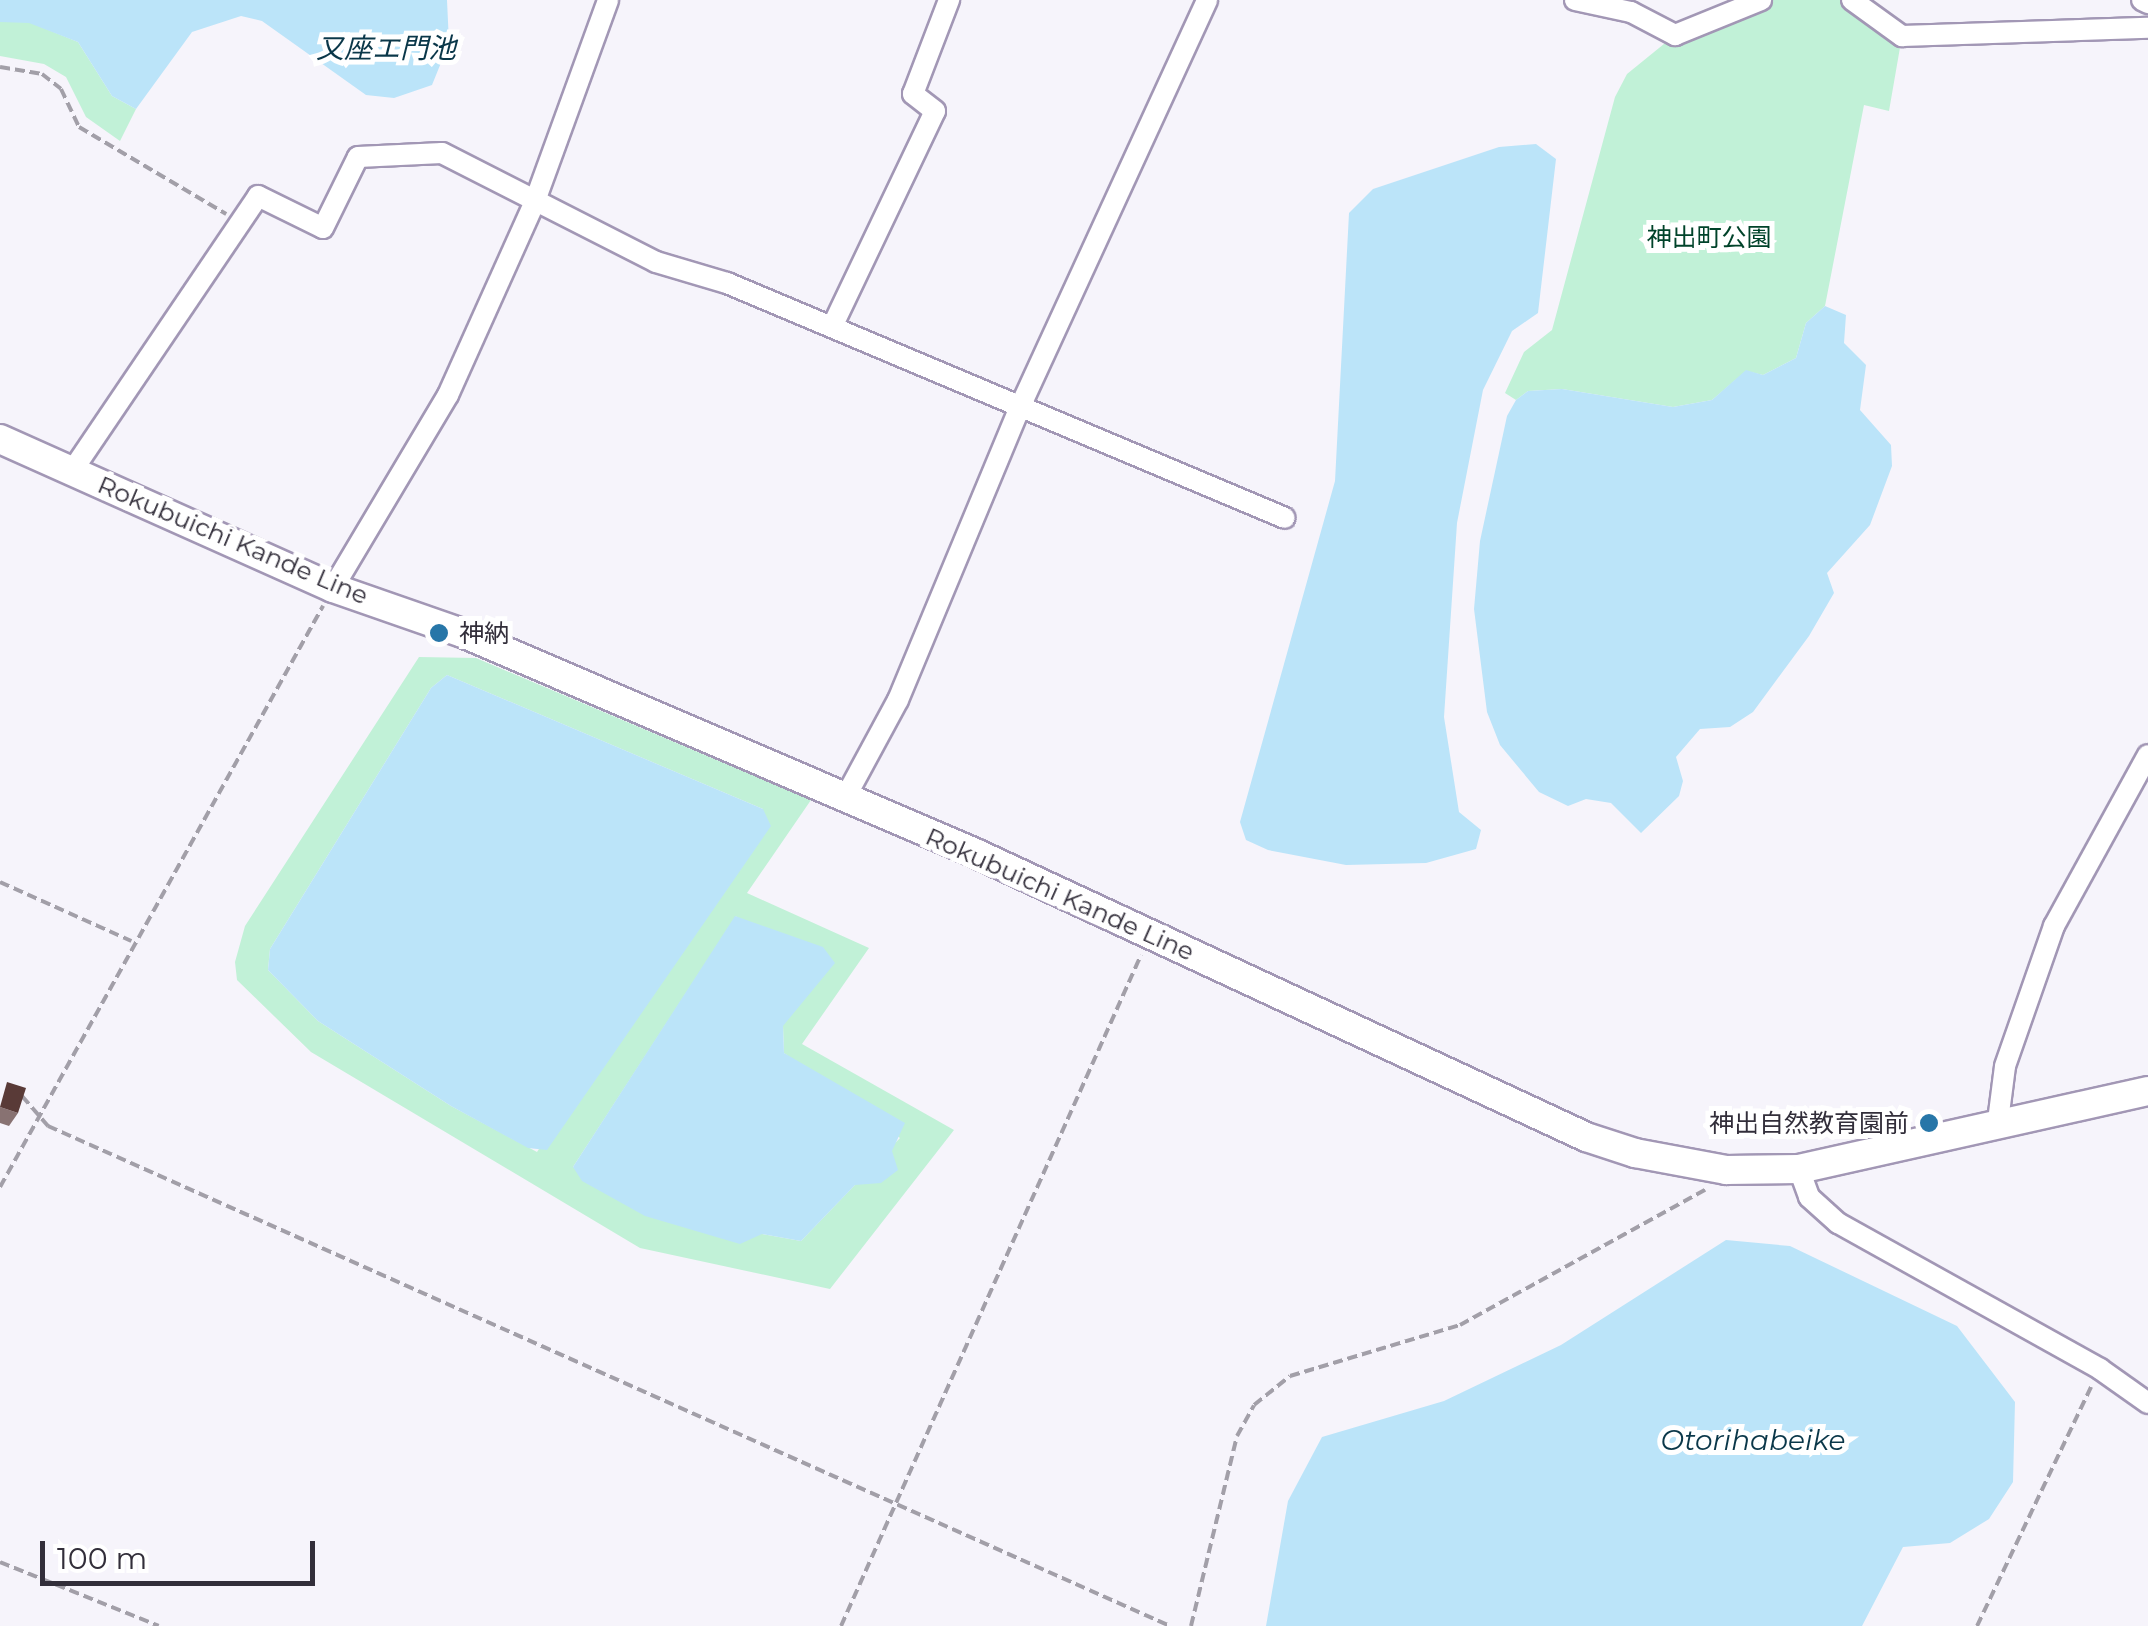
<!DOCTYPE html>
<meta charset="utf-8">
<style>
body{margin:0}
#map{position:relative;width:2148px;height:1626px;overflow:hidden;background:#f6f4fb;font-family:Montserrat,"Noto Sans JP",sans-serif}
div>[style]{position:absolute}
.green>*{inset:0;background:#c1f1d7}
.water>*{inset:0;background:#bbe4f9}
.path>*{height:4px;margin-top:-2px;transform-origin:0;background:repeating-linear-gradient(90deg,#a29fa8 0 10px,transparent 0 15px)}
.roads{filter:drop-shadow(2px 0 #a297b5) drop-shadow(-2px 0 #a297b5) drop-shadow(0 2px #a297b5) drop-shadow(0 -2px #a297b5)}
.minor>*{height:20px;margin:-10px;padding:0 10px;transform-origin:10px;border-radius:10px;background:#fff}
.secondary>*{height:28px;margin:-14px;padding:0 14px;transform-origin:14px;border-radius:14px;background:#fff}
.shaded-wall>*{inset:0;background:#887272}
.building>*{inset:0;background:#593a37}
.dots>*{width:28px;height:28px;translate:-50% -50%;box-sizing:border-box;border:5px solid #fff;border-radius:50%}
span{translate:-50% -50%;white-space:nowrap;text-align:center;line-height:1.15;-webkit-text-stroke:10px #fff;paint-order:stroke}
.park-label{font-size:25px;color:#00432a}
.street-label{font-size:25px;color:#322e3a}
.poi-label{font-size:25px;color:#322e3a}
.left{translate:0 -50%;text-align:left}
.right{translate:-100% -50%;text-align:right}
.water-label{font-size:28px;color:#0a3749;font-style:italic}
.scale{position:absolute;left:40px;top:1541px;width:275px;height:45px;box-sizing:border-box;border:5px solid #322e3a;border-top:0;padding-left:12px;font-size:30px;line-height:35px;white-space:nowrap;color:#322e3a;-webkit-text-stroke:8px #fff;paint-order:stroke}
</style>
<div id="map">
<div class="green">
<i style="clip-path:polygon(1764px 0,1852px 0,1902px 36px,1889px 111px,1864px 105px,1825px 306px,1806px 323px,1796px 358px,1763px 375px,1746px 371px,1712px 400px,1673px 407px,1562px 389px,1528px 391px,1516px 400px,1505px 393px,1524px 352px,1552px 330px,1615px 97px,1627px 74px,1675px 35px)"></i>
<i style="clip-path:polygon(0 22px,29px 22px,78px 42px,112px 96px,136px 109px,120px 141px,86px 117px,66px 77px,44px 64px,0 56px)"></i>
<i style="clip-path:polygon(evenodd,419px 657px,476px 658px,811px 800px,747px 893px,869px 948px,802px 1044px,954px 1130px,830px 1289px,640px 1248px,311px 1052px,237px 980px,235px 962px,245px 926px,419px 657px,447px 675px,763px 809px,537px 1152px,451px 1106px,318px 1021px,268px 970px,270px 949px,431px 688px,447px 675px,419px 657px,736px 916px,783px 1026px,784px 1053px,900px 1138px,801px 1241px,762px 1234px,573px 1167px,736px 916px)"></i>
</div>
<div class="water">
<i style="clip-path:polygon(0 0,447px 0,449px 43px,432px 85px,394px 98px,366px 95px,262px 21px,241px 16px,192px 32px,136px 109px,112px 96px,78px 42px,29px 23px,0 22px)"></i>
<i style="clip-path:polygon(1536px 144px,1556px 159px,1538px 313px,1512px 331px,1483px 390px,1457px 523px,1444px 717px,1459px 812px,1481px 830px,1476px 849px,1426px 863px,1346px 865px,1268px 850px,1246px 840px,1240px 822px,1335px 481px,1349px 213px,1373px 189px,1499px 147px)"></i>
<i style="clip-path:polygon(1825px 306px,1846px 315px,1844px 343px,1866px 365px,1860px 410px,1891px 445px,1892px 466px,1870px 525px,1827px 573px,1834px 593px,1809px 636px,1753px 712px,1730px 727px,1700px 729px,1676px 757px,1683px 781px,1679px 796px,1641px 833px,1611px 803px,1586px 799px,1568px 806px,1539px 792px,1500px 745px,1487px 712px,1474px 609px,1480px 541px,1507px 416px,1516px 400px,1528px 391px,1562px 389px,1673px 407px,1712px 400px,1746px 370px,1763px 375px,1796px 358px,1806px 323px)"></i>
<i style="clip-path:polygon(447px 675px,763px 809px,771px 826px,547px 1150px,528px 1148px,451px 1106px,318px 1021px,268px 970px,270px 949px,431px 688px)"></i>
<i style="clip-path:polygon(735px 916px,823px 947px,835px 963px,783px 1026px,784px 1053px,905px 1123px,892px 1151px,898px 1170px,881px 1183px,855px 1185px,801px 1241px,762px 1234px,740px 1244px,645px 1216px,582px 1181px,573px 1167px)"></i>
<i style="clip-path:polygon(1726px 1240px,1790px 1246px,1957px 1326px,2015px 1402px,2013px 1482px,1989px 1519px,1950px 1543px,1903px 1547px,1862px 1626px,1266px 1626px,1288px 1501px,1322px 1437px,1444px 1401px,1561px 1345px)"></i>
</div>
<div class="path">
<i style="left:0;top:67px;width:43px;rotate:9.5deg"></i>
<i style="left:42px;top:74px;width:24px;rotate:38deg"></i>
<i style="left:61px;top:89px;width:42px;rotate:64.7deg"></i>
<i style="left:79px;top:127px;width:171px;rotate:30.6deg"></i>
<i style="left:0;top:882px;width:144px;rotate:24.2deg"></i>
<i style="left:22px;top:1096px;width:40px;rotate:49deg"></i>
<i style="left:48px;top:1126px;width:1228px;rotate:24.02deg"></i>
<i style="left:0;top:1187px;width:665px;rotate:-60.93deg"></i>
<i style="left:0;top:1562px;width:171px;rotate:21.9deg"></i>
<i style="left:841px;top:1626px;width:735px;rotate:-65.91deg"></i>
<i style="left:1191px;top:1626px;width:195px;rotate:-76.4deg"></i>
<i style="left:1237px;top:1436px;width:35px;rotate:-61deg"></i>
<i style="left:1254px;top:1405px;width:46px;rotate:-38.9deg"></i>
<i style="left:1290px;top:1376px;width:177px;rotate:-16.7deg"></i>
<i style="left:1460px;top:1325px;width:280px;rotate:-28.9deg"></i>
<i style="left:1977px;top:1626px;width:265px;rotate:-64.5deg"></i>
</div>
<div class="roads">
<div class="minor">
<i style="left:1575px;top:0;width:57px;rotate:12.1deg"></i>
<i style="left:1631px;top:12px;width:50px;rotate:27.6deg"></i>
<i style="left:1675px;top:35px;width:93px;rotate:-22.1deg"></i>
<i style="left:1852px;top:0;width:62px;rotate:35.8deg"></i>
<i style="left:1902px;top:36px;width:246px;rotate:-1.9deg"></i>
<i style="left:2142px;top:0;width:7px;rotate:27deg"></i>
<i style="left:832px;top:327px;width:239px;rotate:-64.5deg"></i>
<i style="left:935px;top:111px;width:28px;rotate:-142deg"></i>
<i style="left:913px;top:94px;width:101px;rotate:-69deg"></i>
<i style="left:72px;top:471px;width:332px;rotate:-55.9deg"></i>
<i style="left:258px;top:196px;width:72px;rotate:26.2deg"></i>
<i style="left:323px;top:228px;width:79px;rotate:-63.8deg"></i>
<i style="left:358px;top:157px;width:84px;rotate:-2.7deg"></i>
<i style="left:442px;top:153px;width:240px;rotate:27deg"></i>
<i style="left:656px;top:262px;width:74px;rotate:16.5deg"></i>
<i style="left:727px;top:283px;width:605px;rotate:22.84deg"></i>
<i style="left:333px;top:588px;width:225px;rotate:-59.2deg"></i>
<i style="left:448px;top:395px;width:213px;rotate:-65.8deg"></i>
<i style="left:535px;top:201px;width:214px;rotate:-70deg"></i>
<i style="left:845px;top:798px;width:111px;rotate:-61.6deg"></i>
<i style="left:898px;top:700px;width:317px;rotate:-67.4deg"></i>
<i style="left:1020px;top:407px;width:448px;rotate:-65.3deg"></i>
<i style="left:1998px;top:1121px;width:55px;rotate:-82.7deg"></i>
<i style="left:2005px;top:1066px;width:148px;rotate:-70.7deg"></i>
<i style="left:2054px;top:926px;width:195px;rotate:-61.2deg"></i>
<i style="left:1799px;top:1169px;width:30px;rotate:70deg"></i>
<i style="left:1809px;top:1197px;width:39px;rotate:42deg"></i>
<i style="left:1838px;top:1223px;width:300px;rotate:29.1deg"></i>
<i style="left:2100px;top:1369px;width:59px;rotate:35.3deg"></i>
</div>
<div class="secondary">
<i style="left:0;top:439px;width:365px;rotate:24.1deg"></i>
<i style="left:333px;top:588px;width:140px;rotate:19.2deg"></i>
<i style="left:465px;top:634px;width:553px;rotate:23.23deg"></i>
<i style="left:973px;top:852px;width:676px;rotate:24.93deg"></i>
<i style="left:1586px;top:1137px;width:52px;rotate:18.1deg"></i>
<i style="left:1635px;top:1153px;width:93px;rotate:10.6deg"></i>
<i style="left:1726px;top:1170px;width:73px;rotate:-0.8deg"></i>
<i style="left:1799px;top:1169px;width:358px;rotate:-12.6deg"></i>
</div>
</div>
<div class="shaded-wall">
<i style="clip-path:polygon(0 1107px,18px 1113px,9px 1126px,0 1123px)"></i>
</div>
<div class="building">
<i style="clip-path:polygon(7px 1082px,26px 1088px,18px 1113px,0 1107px)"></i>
</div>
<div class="dots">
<i style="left:439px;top:633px;background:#2776a8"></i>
<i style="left:1929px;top:1123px;background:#2776a8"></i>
</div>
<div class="park-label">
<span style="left:1709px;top:237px">神出町公園</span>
</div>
<div class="street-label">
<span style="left:233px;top:540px;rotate:23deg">Rokubuichi Kande Line</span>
<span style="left:1060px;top:894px;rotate:24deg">Rokubuichi Kande Line</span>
</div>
<div class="poi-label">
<span class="left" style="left:459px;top:633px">神納</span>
<span class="right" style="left:1909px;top:1123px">神出自然教育園前</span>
</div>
<div class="water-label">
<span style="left:386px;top:48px">又座エ門池</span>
<span style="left:1753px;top:1440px">Otorihabeike</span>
</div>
<div class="scale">100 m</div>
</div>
